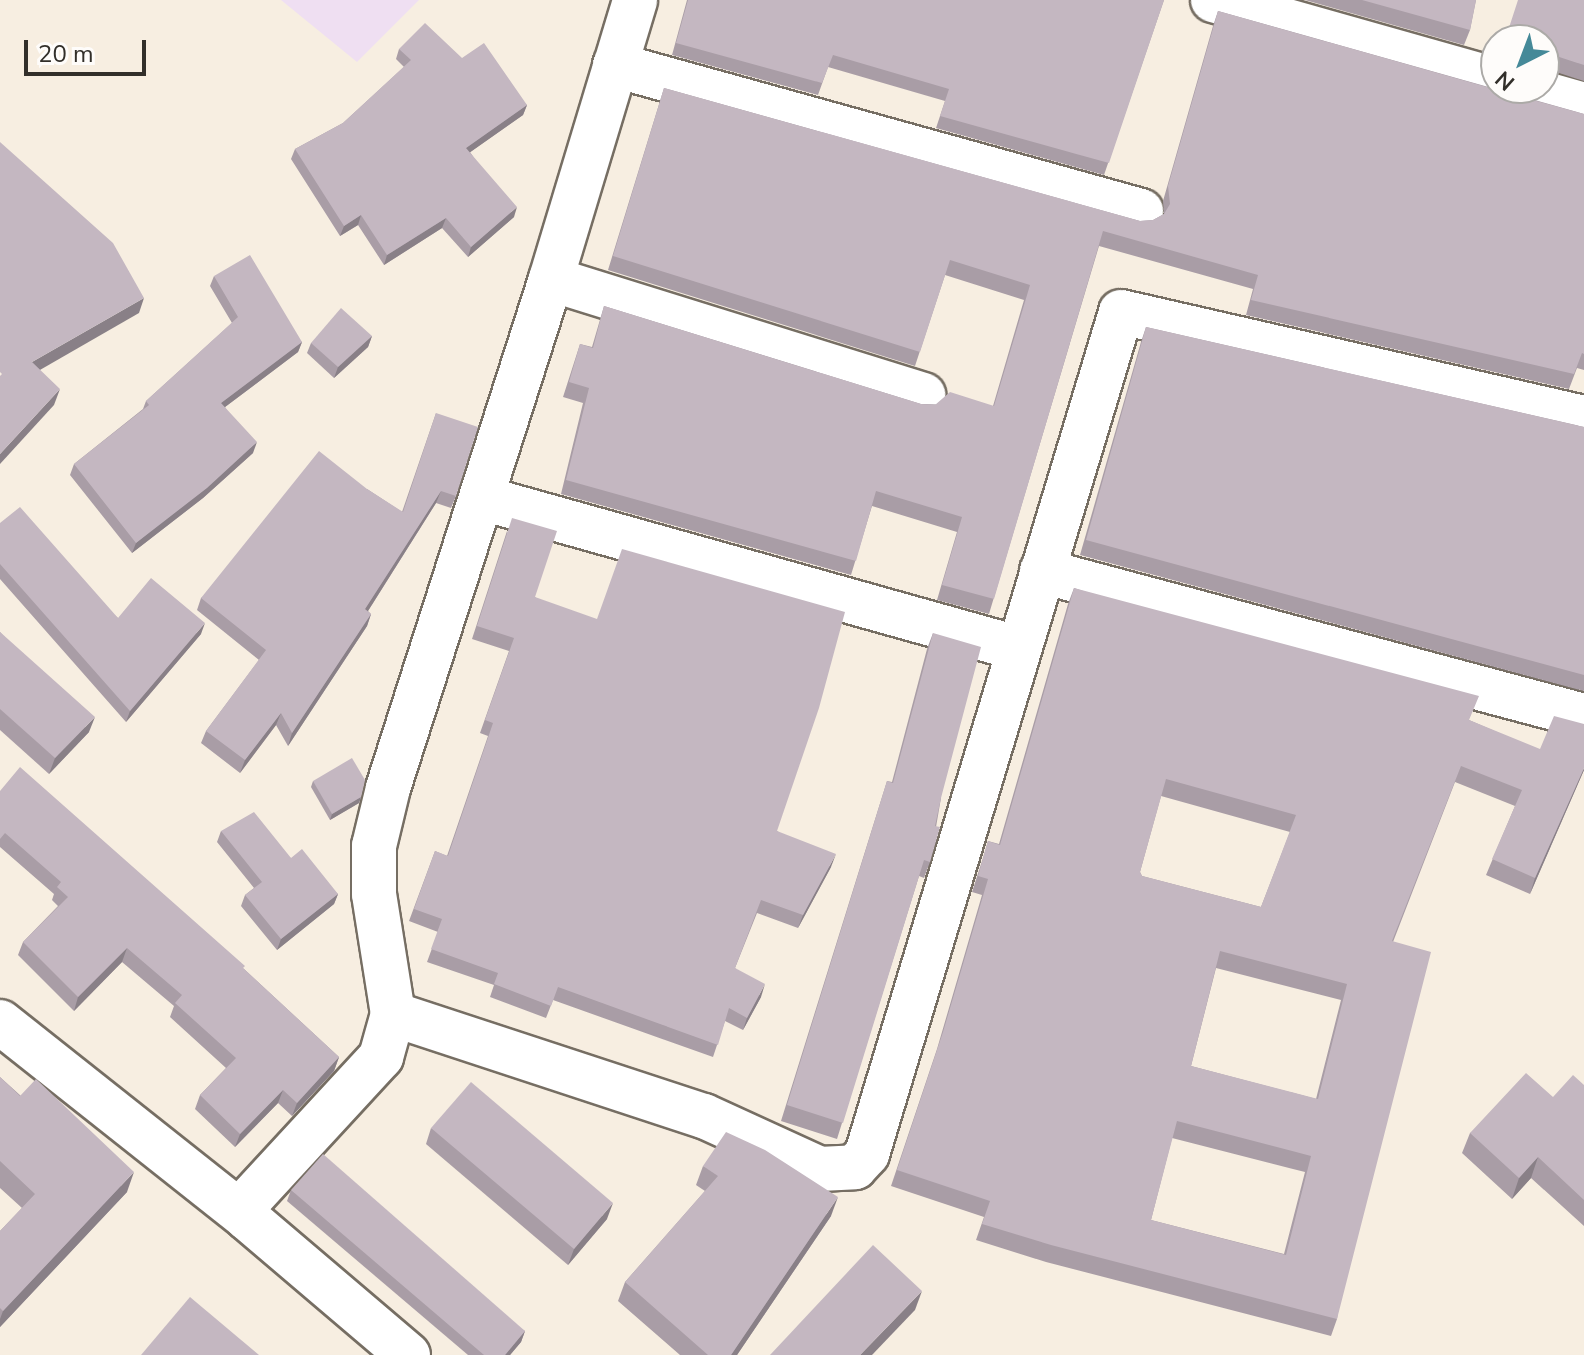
<!DOCTYPE html>
<style>
body{margin:0}
#map{position:relative;width:1584px;height:1355px;overflow:hidden;background:#f7eee1;font-family:"Nunito Sans",sans-serif}
div>[style]{position:absolute}
.industrial>*{inset:0;background:#efdff2}
.roads{filter:drop-shadow(2px 0 #766e63) drop-shadow(-2px 0 #766e63) drop-shadow(0 2px #766e63) drop-shadow(0 -2px #766e63)}
.street>*{height:44px;margin:-22px;padding:0 22px;transform-origin:22px;border-radius:22px;background:#fff}
.secondary>*{height:44px;margin:-22px;padding:0 22px;transform-origin:22px;border-radius:22px;background:#fff}
.wall>*{inset:0;background:#a99da6}
.shaded-wall>*{inset:0;background:#898087}
.building>*{inset:0;background:#c4b7c1}
span{translate:-50% -50%;white-space:nowrap;text-align:center;line-height:1.15;-webkit-text-stroke:6px #fefcfa;paint-order:stroke}
.north{position:absolute;left:1480px;top:24px;width:80px;height:80px;box-sizing:border-box;background:#fefcfa;border:2px solid #acaaa7;border-radius:50%;rotate:222deg;font-size:22px;font-weight:700;line-height:32px;text-align:center;color:#322f2a}
.north::after{content:'';display:block;margin:auto;width:28px;height:36px;background:#458998;clip-path:polygon(50% 0,100% 100%,50% 72%,0 100%)}
.scale{position:absolute;left:24px;top:40px;width:122px;height:36px;box-sizing:border-box;border:4px solid #322f2a;border-top:0;padding-left:10px;font-size:24px;line-height:28px;white-space:nowrap;color:#322f2a;-webkit-text-stroke:6px #fefcfa;paint-order:stroke}
</style>
<div id="map">
<div class="industrial">
<i style="clip-path:polygon(281px 0,419px 0,357px 62px)"></i>
</div>
<div class="roads">
<div class="street">
<i style="left:1213px;top:0;width:294px;rotate:15.8deg"></i>
<i style="left:615px;top:65px;width:546px;rotate:15.51deg"></i>
<i style="left:1524px;top:88px;width:62px;rotate:15.8deg"></i>
<i style="left:551px;top:279px;width:390px;rotate:17.3deg"></i>
<i style="left:482px;top:498px;width:556px;rotate:15.66deg"></i>
<i style="left:1042px;top:571px;width:561px;rotate:14.98deg"></i>
<i style="left:393px;top:1014px;width:327px;rotate:18.2deg"></i>
<i style="left:704px;top:1116px;width:128px;rotate:24.6deg"></i>
<i style="left:820px;top:1169px;width:35px;rotate:-3deg"></i>
<i style="left:855px;top:1167px;width:18px;rotate:-47deg"></i>
<i style="left:867px;top:1154px;width:879px;rotate:-73.21deg"></i>
<i style="left:1121px;top:312px;width:475px;rotate:12.9deg"></i>
<i style="left:0;top:1022px;width:315px;rotate:38.4deg"></i>
</div>
<div class="secondary">
<i style="left:408px;top:1355px;width:211px;rotate:-139.6deg"></i>
<i style="left:247px;top:1218px;width:18px;rotate:-84deg"></i>
<i style="left:249px;top:1200px;width:195px;rotate:-47.3deg"></i>
<i style="left:381px;top:1057px;width:45px;rotate:-74.4deg"></i>
<i style="left:393px;top:1014px;width:121px;rotate:-99deg"></i>
<i style="left:374px;top:894px;width:48px;rotate:-90deg"></i>
<i style="left:374px;top:846px;width:60px;rotate:-76.4deg"></i>
<i style="left:388px;top:788px;width:534px;rotate:-72.24deg"></i>
<i style="left:551px;top:279px;width:291px;rotate:-73.2deg"></i>
</div>
</div>
<div class="wall">
<i style="clip-path:polygon(687px 0,1164px 0,1104px 175px,936px 128px,945px 101px,828px 67px,818px 95px,672px 55px)"></i>
<i style="clip-path:polygon(1305px 0,1476px 0,1470px 30px,1464px 45px)"></i>
<i style="clip-path:polygon(1584px 0,1584px 81px,1544px 68px,1544px 40px)"></i>
<i style="clip-path:polygon(1218px 11px,1584px 114px,1584px 370px,1577px 368px,1569px 389px,1246px 315px,1253px 289px,1099px 246px,989px 614px,937px 600px,957px 532px,872px 506px,851px 575px,561px 494px,583px 403px,563px 397px,580px 344px,592px 347px,604px 306px,921px 404px,993px 406px,1024px 300px,945px 275px,915px 366px,608px 270px,664px 88px,1140px 221px,1153px 220px,1164px 214px,1163px 201px,1213px 26px)"></i>
<i style="clip-path:polygon(399px 49px,462px 58px,527px 105px,523px 115px,470px 152px,514px 217px,468px 257px,442px 228px,384px 265px,358px 225px,340px 236px,291px 159px,295px 149px,343px 123px,404px 67px,396px 59px)"></i>
<i style="clip-path:polygon(214px 276px,302px 342px,298px 352px,225px 407px,253px 453px,203px 498px,132px 553px,70px 475px,74px 464px,143px 409px,146px 401px,232px 323px,210px 286px)"></i>
<i style="clip-path:polygon(1146px 327px,1584px 427px,1584px 691px,1080px 555px,1141px 342px)"></i>
<i style="clip-path:polygon(372px 336px,368px 347px,334px 378px,307px 353px,311px 343px)"></i>
<i style="clip-path:polygon(436px 413px,456px 496px,451px 508px,436px 503px,368px 611px,371px 614px,367px 626px,288px 746px,276px 725px,240px 773px,201px 743px,206px 731px,259px 660px,197px 610px,201px 598px,367px 489px,402px 512px)"></i>
<i style="clip-path:polygon(0 523px,118px 618px,201px 634px,126px 722px,0 579px)"></i>
<i style="clip-path:polygon(507px 531px,535px 597px,777px 831px,831px 867px,798px 928px,757px 913px,735px 968px,761px 997px,743px 1030px,725px 1021px,713px 1057px,553px 1000px,546px 1018px,490px 997px,494px 985px,427px 962px,438px 932px,409px 921px,435px 851px,447px 856px,488px 736px,480px 733px,509px 651px,472px 639px)"></i>
<i style="clip-path:polygon(evenodd,1074px 588px,1469px 720px,1584px 770px,1530px 894px,1486px 875px,1515px 806px,1455px 782px,1393px 942px,1337px 1319px,1331px 1336px,1046px 1262px,976px 1240px,984px 1217px,891px 1186px,937px 1049px,982px 895px,972px 892px,983px 858px,988px 841px,999px 844px,1068px 604px,1074px 588px,1161px 796px,1290px 832px,1261px 907px,1142px 876px,1140px 872px,1161px 796px,1074px 588px,1216px 968px,1341px 1000px,1316px 1099px,1191px 1066px,1216px 968px,1074px 588px,1172px 1138px,1305px 1172px,1284px 1254px,1151px 1220px,1172px 1138px)"></i>
<i style="clip-path:polygon(0 632px,89px 732px,49px 774px,0 730px)"></i>
<i style="clip-path:polygon(933px 633px,941px 798px,930px 862px,924px 878px,919px 876px,837px 1139px,781px 1121px,882px 797px,887px 781px,892px 782px,927px 649px)"></i>
<i style="clip-path:polygon(313px 781px,361px 797px,359px 803px,330px 820px,311px 787px)"></i>
<i style="clip-path:polygon(0 791px,244px 969px,339px 1057px,334px 1071px,292px 1116px,278px 1103px,235px 1147px,195px 1109px,200px 1095px,226px 1068px,170px 1017px,174px 1006px,122px 962px,74px 1011px,18px 955px,23px 942px,58px 906px,52px 900px,54px 894px,0 847px)"></i>
<i style="clip-path:polygon(221px 831px,291px 858px,338px 894px,334px 904px,277px 950px,241px 906px,245px 895px,254px 888px,217px 842px)"></i>
<i style="clip-path:polygon(0 1077px,127px 1192px,0 1327px,0 1231px,22px 1208px,0 1188px)"></i>
<i style="clip-path:polygon(1584px 1085px,1584px 1226px,1531px 1178px,1512px 1199px,1462px 1153px,1470px 1133px)"></i>
<i style="clip-path:polygon(431px 1128px,607px 1219px,568px 1265px,426px 1144px)"></i>
<i style="clip-path:polygon(703px 1166px,831px 1216px,737px 1355px,680px 1355px,618px 1301px,625px 1282px,705px 1191px,696px 1185px)"></i>
<i style="clip-path:polygon(291px 1190px,525px 1331px,521px 1342px,510px 1355px,468px 1355px,287px 1201px)"></i>
</div>
<div class="shaded-wall">
<i style="clip-path:polygon(527px 105px,523px 115px,462px 158px,466px 148px)"></i>
<i style="clip-path:polygon(517px 207px,514px 217px,468px 257px,471px 247px)"></i>
<i style="clip-path:polygon(361px 215px,358px 225px,340px 236px,344px 226px)"></i>
<i style="clip-path:polygon(446px 218px,442px 228px,384px 265px,387px 255px)"></i>
<i style="clip-path:polygon(144px 298px,139px 313px,26px 378px,32px 362px)"></i>
<i style="clip-path:polygon(372px 336px,368px 347px,334px 378px,338px 367px)"></i>
<i style="clip-path:polygon(302px 342px,298px 352px,217px 413px,221px 403px)"></i>
<i style="clip-path:polygon(60px 389px,54px 405px,0 464px,0 454px)"></i>
<i style="clip-path:polygon(257px 442px,253px 453px,203px 498px,132px 553px,136px 543px)"></i>
<i style="clip-path:polygon(441px 491px,436px 503px,361px 622px,365px 609px)"></i>
<i style="clip-path:polygon(371px 614px,367px 626px,288px 746px,292px 733px)"></i>
<i style="clip-path:polygon(205px 623px,201px 634px,126px 722px,130px 711px)"></i>
<i style="clip-path:polygon(281px 713px,276px 725px,240px 773px,245px 760px)"></i>
<i style="clip-path:polygon(95px 717px,89px 732px,49px 774px,55px 758px)"></i>
<i style="clip-path:polygon(1584px 768px,1584px 770px,1530px 894px,1535px 878px)"></i>
<i style="clip-path:polygon(361px 797px,359px 803px,330px 820px,332px 814px)"></i>
<i style="clip-path:polygon(836px 854px,831px 867px,798px 928px,803px 915px)"></i>
<i style="clip-path:polygon(338px 894px,334px 904px,277px 950px,281px 939px)"></i>
<i style="clip-path:polygon(127px 948px,122px 962px,74px 1011px,78px 997px)"></i>
<i style="clip-path:polygon(765px 984px,761px 997px,743px 1030px,747px 1018px)"></i>
<i style="clip-path:polygon(339px 1057px,334px 1071px,292px 1116px,297px 1103px)"></i>
<i style="clip-path:polygon(283px 1090px,278px 1103px,235px 1147px,240px 1134px)"></i>
<i style="clip-path:polygon(1538px 1157px,1531px 1178px,1512px 1199px,1519px 1178px)"></i>
<i style="clip-path:polygon(134px 1172px,127px 1192px,0 1327px,0 1319px,3px 1311px)"></i>
<i style="clip-path:polygon(838px 1197px,831px 1216px,737px 1355px,731px 1355px)"></i>
<i style="clip-path:polygon(613px 1203px,607px 1219px,568px 1265px,574px 1249px)"></i>
<i style="clip-path:polygon(922px 1291px,915px 1310px,872px 1355px,860px 1355px)"></i>
<i style="clip-path:polygon(525px 1331px,521px 1342px,510px 1355px,505px 1355px)"></i>
</div>
<div class="building">
<i style="clip-path:polygon(688px 0,1164px 0,1109px 163px,940px 116px,949px 89px,833px 55px,822px 83px,676px 43px)"></i>
<i style="clip-path:polygon(1362px 0,1476px 0,1470px 30px)"></i>
<i style="clip-path:polygon(1518px 0,1584px 0,1584px 65px,1544px 52px,1544px 40px,1505px 40px)"></i>
<i style="clip-path:polygon(1218px 11px,1494px 89px,1510px 88px,1522px 97px,1584px 114px,1584px 354px,1582px 353px,1574px 374px,1251px 300px,1258px 275px,1103px 231px,994px 599px,942px 585px,962px 517px,876px 491px,856px 561px,566px 480px,589px 388px,569px 382px,580px 344px,593px 348px,604px 306px,921px 404px,935px 405px,950px 392px,994px 406px,1030px 285px,950px 260px,920px 352px,613px 256px,664px 88px,1140px 221px,1153px 220px,1164px 214px,1170px 204px,1168px 186px)"></i>
<i style="clip-path:polygon(425px 23px,462px 58px,484px 43px,527px 105px,466px 148px,517px 207px,471px 247px,446px 218px,387px 255px,361px 215px,344px 226px,295px 149px,343px 123px,411px 60px,399px 49px)"></i>
<i style="clip-path:polygon(0 142px,113px 243px,144px 298px,32px 362px,60px 389px,0 454px,0 376px,2px 374px,0 372px)"></i>
<i style="clip-path:polygon(250px 255px,302px 342px,221px 403px,257px 442px,207px 488px,136px 543px,74px 464px,149px 405px,146px 401px,238px 317px,214px 276px)"></i>
<i style="clip-path:polygon(341px 308px,372px 336px,338px 367px,311px 343px)"></i>
<i style="clip-path:polygon(1146px 327px,1584px 427px,1584px 675px,1086px 540px)"></i>
<i style="clip-path:polygon(436px 413px,478px 427px,456px 496px,441px 491px,365px 609px,371px 614px,292px 733px,281px 713px,245px 760px,206px 731px,266px 650px,201px 598px,319px 451px,367px 489px,403px 512px)"></i>
<i style="clip-path:polygon(20px 507px,118px 618px,151px 578px,205px 623px,130px 711px,0 564px,0 523px)"></i>
<i style="clip-path:polygon(512px 518px,557px 531px,535px 597px,597px 619px,622px 549px,845px 612px,819px 708px,777px 831px,836px 854px,803px 915px,761px 900px,735px 968px,765px 984px,747px 1018px,729px 1008px,718px 1045px,558px 987px,551px 1006px,494px 984px,498px 973px,431px 949px,442px 919px,414px 909px,435px 851px,448px 856px,493px 723px,485px 720px,514px 638px,477px 626px)"></i>
<i style="clip-path:polygon(evenodd,1074px 588px,1479px 696px,1469px 720px,1540px 749px,1554px 716px,1584px 724px,1584px 768px,1535px 878px,1492px 859px,1522px 790px,1461px 766px,1392px 941px,1431px 952px,1337px 1319px,1051px 1245px,982px 1224px,990px 1201px,897px 1170px,943px 1032px,988px 879px,978px 876px,988px 841px,1000px 845px,1074px 588px,1166px 779px,1296px 815px,1261px 907px,1142px 876px,1140px 872px,1166px 779px,1074px 588px,1220px 951px,1347px 984px,1318px 1099px,1191px 1066px,1220px 951px,1074px 588px,1177px 1121px,1311px 1156px,1286px 1255px,1151px 1220px,1177px 1121px)"></i>
<i style="clip-path:polygon(0 632px,95px 717px,55px 758px,0 709px)"></i>
<i style="clip-path:polygon(933px 633px,981px 647px,941px 798px,935px 826px,940px 827px,930px 862px,924px 860px,843px 1123px,787px 1105px,887px 781px,893px 783px)"></i>
<i style="clip-path:polygon(352px 758px,365px 780px,361px 797px,332px 814px,313px 781px)"></i>
<i style="clip-path:polygon(20px 767px,245px 966px,243px 968px,339px 1057px,297px 1103px,283px 1090px,240px 1134px,200px 1095px,236px 1058px,175px 1003px,182px 995px,127px 948px,78px 997px,23px 942px,68px 897px,57px 887px,61px 882px,5px 833px,0 839px,0 791px)"></i>
<i style="clip-path:polygon(254px 812px,291px 858px,302px 849px,338px 894px,281px 939px,245px 895px,262px 882px,221px 831px)"></i>
<i style="clip-path:polygon(1526px 1073px,1553px 1097px,1573px 1075px,1584px 1085px,1584px 1200px,1538px 1157px,1519px 1178px,1470px 1133px)"></i>
<i style="clip-path:polygon(0 1077px,20px 1096px,36px 1079px,134px 1172px,3px 1311px,0 1308px,0 1231px,35px 1194px,0 1161px)"></i>
<i style="clip-path:polygon(471px 1082px,613px 1203px,574px 1249px,431px 1128px)"></i>
<i style="clip-path:polygon(726px 1132px,765px 1150px,838px 1197px,731px 1355px,708px 1355px,625px 1282px,718px 1176px,703px 1166px)"></i>
<i style="clip-path:polygon(323px 1154px,525px 1331px,505px 1355px,484px 1355px,291px 1190px)"></i>
<i style="clip-path:polygon(873px 1245px,922px 1291px,860px 1355px,770px 1355px)"></i>
<i style="clip-path:polygon(190px 1297px,259px 1355px,141px 1355px)"></i>
</div>
<div class="north">N</div>
<div class="scale">20 m</div>
</div>
